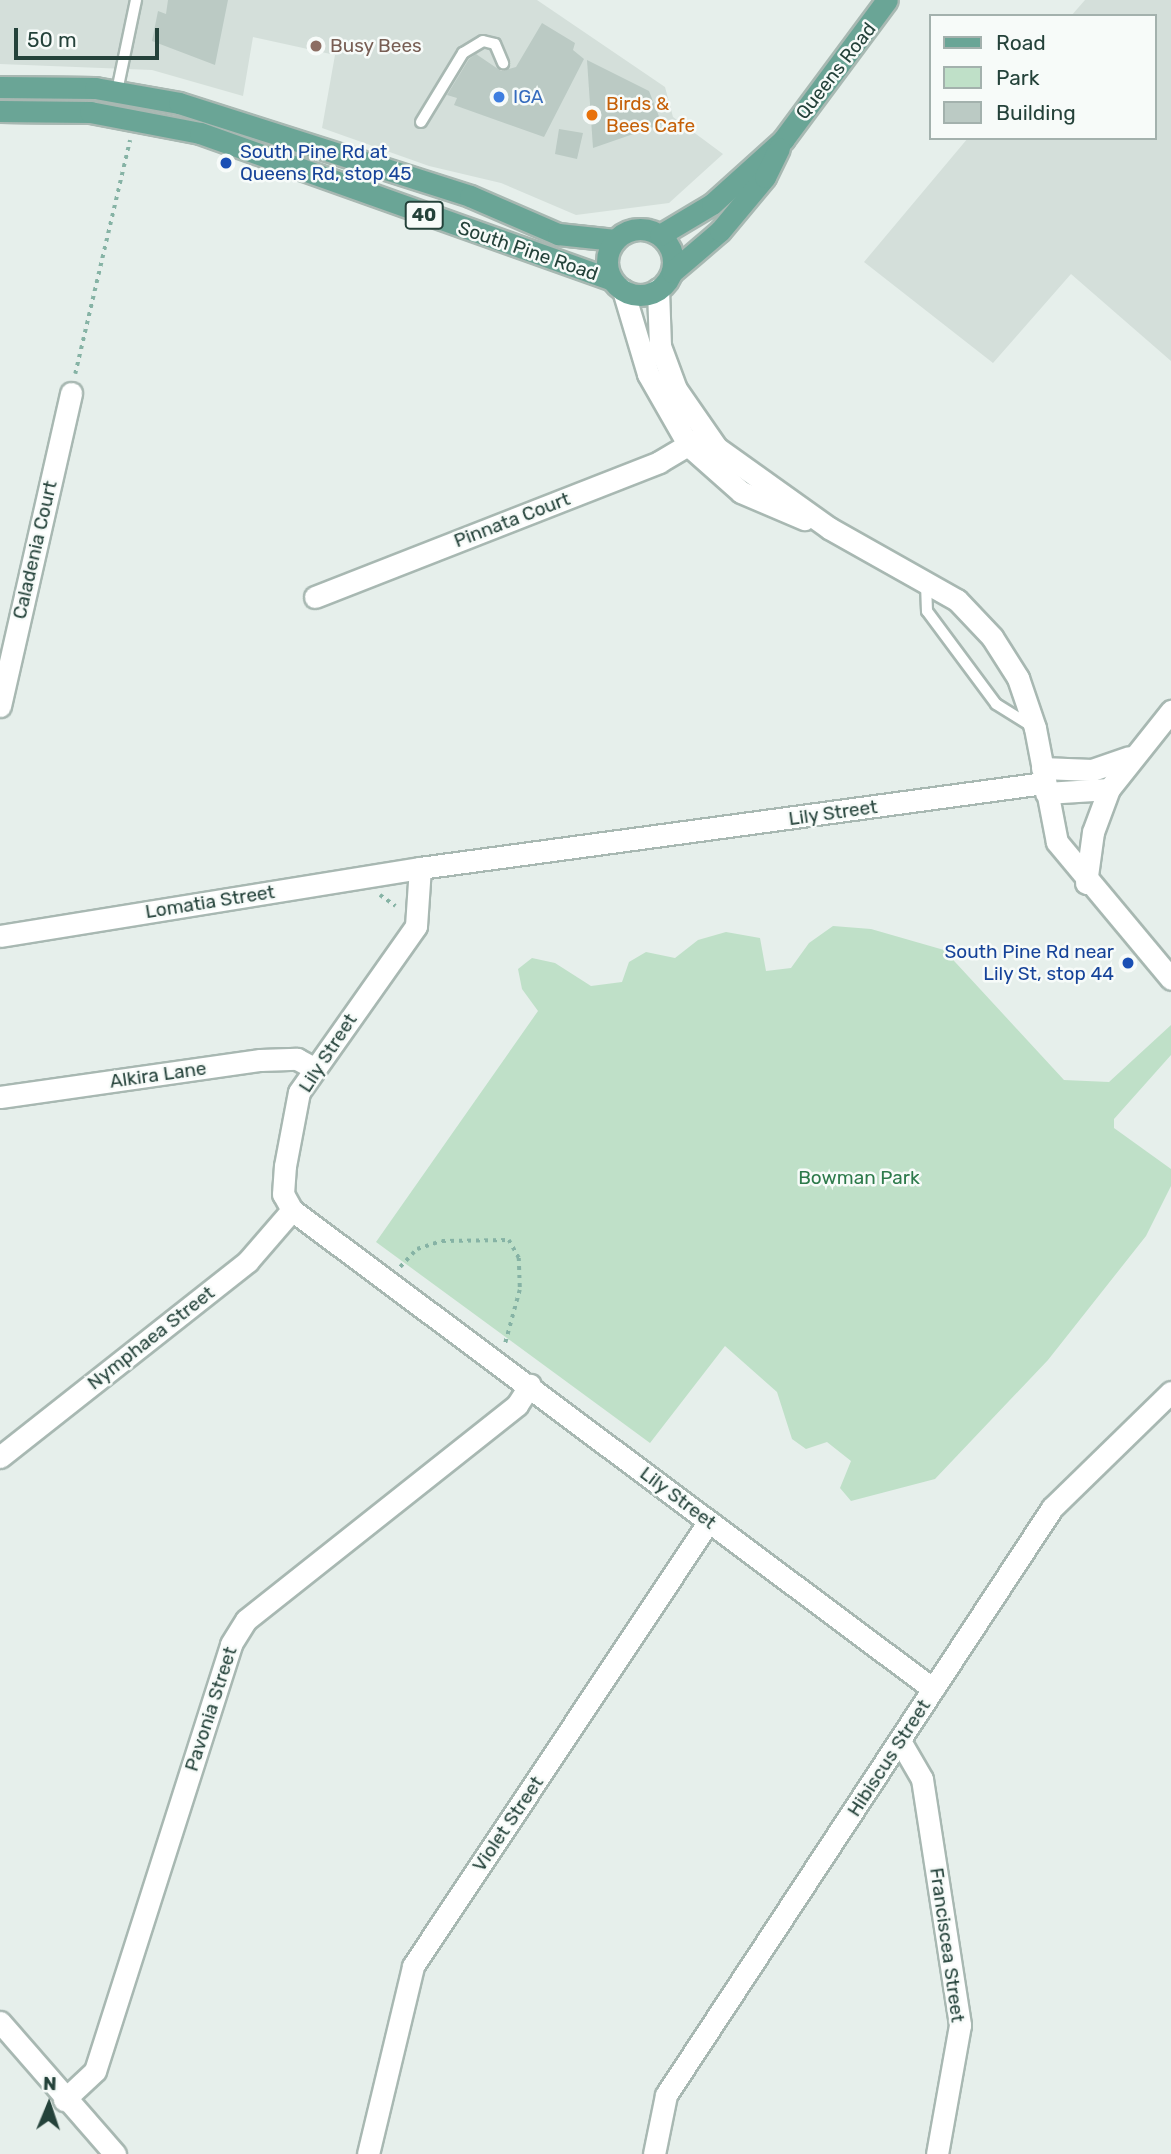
<!DOCTYPE html>
<style>
body{margin:0}
#map{position:relative;width:1171px;height:2154px;overflow:hidden;background:#e6efeb;font-family:Rubik,sans-serif}
div>[style]{position:absolute}
.built>*{inset:0;background:#d4dfda}
.green>*{inset:0;background:#bfe0c8}
.building>*{inset:0;background:#bbcac4}
.path>*{height:3.5px;margin-top:-1.75px;transform-origin:0;background:repeating-linear-gradient(90deg,#86b3a5 0 3.5px,transparent 0 8.5px)}
.roads{filter:drop-shadow(2px 0 #a8b8b2) drop-shadow(-2px 0 #a8b8b2) drop-shadow(0 2px #a8b8b2) drop-shadow(0 -2px #a8b8b2)}
.lane>*{height:10px;margin:-5px;padding:0 5px;transform-origin:5px;border-radius:5px;background:#fff}
.street>*{height:21px;margin:-10.5px;padding:0 10.5px;transform-origin:10.5px;border-radius:10.5px;background:#fff}
.secondary>*{height:21px;margin:-10.5px;padding:0 10.5px;transform-origin:10.5px;border-radius:10.5px;background:#fff}
.primary>*{height:21px;margin:-10.5px;padding:0 10.5px;transform-origin:10.5px;border-radius:10.5px;background:#6aa596}
.primary>.ring{margin:-10.5px;padding:0;box-sizing:content-box;background:none;border:21px solid #6aa596;border-radius:50%}
.dots>*{width:19px;height:19px;translate:-50% -50%;box-sizing:border-box;border:4px solid #f7fbf9;border-radius:50%}
span{translate:-50% -50%;white-space:nowrap;text-align:center;line-height:1.15;-webkit-text-stroke:5px #f7fbf9;paint-order:stroke}
.shield-label span{padding:2px 5px;background:#f7fbf9;border:2px solid;border-radius:5px;-webkit-text-stroke-width:0}
.shield-label{font-size:18px;color:#24423a;font-weight:700}
.education-label{font-size:19px;color:#785e54}
.left{translate:0 -50%;text-align:left}
.street-label{font-size:19px;color:#24423a}
.shop-label{font-size:19px;color:#366cbe}
.food-label{font-size:19px;color:#c56008}
.transit-label{font-size:19px;color:#164399}
.right{translate:-100% -50%;text-align:right}
.park-label{font-size:19px;color:#2d7a4b}
.legend{position:absolute;left:929px;top:14px;width:228px;height:126px;box-sizing:border-box;background:#f7fbf9;border:2px solid #a3b1ad;margin:0;padding:9px 12px;list-style:none;font-size:21px;color:#24423a}
.legend li{display:flex;align-items:center;gap:14px;height:35px}
.legend b{width:35px;border:2px solid #a3b1ad}
.north{position:absolute;left:14px;top:2070px;width:70px;height:70px;-webkit-text-stroke:5px #f7fbf9;paint-order:stroke;rotate:2deg;font-size:19px;font-weight:700;line-height:28px;text-align:center;color:#24423a}
.north::after{content:'';display:block;margin:auto;width:24px;height:32px;background:#24423a;clip-path:polygon(50% 0,100% 100%,50% 72%,0 100%)}
.scale{position:absolute;left:14px;top:28px;width:145px;height:32px;box-sizing:border-box;border:4px solid #24423a;border-top:0;padding-left:9px;font-size:21px;line-height:24px;white-space:nowrap;color:#24423a;-webkit-text-stroke:5px #f7fbf9;paint-order:stroke}
</style>
<div id="map">
<div class="built">
<i style="clip-path:polygon(0 0,537px 0,665px 87px,673px 117px,723px 154px,669px 203px,576px 215px,501px 183px,429px 166px,322px 128px,335px 55px,253px 37px,243px 96px,152px 70px,0 64px)"></i>
<i style="clip-path:polygon(1085px 0,1171px 0,1171px 361px,1071px 274px,993px 363px,864px 262px,968px 138px,1155px 138px,1155px 16px,1071px 16px)"></i>
</div>
<div class="green">
<i style="clip-path:polygon(833px 926px,871px 929px,944px 950px,1064px 1080px,1109px 1082px,1171px 1025px,1171px 1055px,1114px 1119px,1114px 1128px,1171px 1169px,1171px 1186px,1146px 1236px,1048px 1360px,935px 1479px,851px 1501px,840px 1488px,851px 1461px,827px 1442px,806px 1449px,792px 1439px,777px 1392px,725px 1346px,650px 1443px,376px 1242px,538px 1011px,522px 989px,518px 969px,532px 958px,555px 963px,591px 986px,622px 982px,629px 962px,646px 952px,675px 958px,698px 940px,726px 932px,760px 938px,766px 971px,791px 968px,809px 943px)"></i>
</div>
<div class="building">
<i style="clip-path:polygon(168px 0,228px 0,215px 65px,152px 41px,158px 11px,166px 14px)"></i>
<i style="clip-path:polygon(542px 23px,575px 43px,573px 50px,584px 59px,544px 137px,454px 105px,457px 98px,447px 95px,469px 59px,476px 54px,501px 71px,516px 67px)"></i>
<i style="clip-path:polygon(587px 60px,649px 91px,662px 124px,593px 148px)"></i>
<i style="clip-path:polygon(559px 129px,583px 133px,577px 159px,555px 154px)"></i>
</div>
<div class="path">
<i style="left:75px;top:374px;width:240px;rotate:-76.8deg"></i>
<i style="left:380px;top:895px;width:19px;rotate:35deg"></i>
<i style="left:400px;top:1267px;width:25px;rotate:-47deg"></i>
<i style="left:417px;top:1249px;width:26px;rotate:-18deg"></i>
<i style="left:442px;top:1241px;width:67px;rotate:-0.9deg"></i>
<i style="left:509px;top:1240px;width:21px;rotate:61deg"></i>
<i style="left:519px;top:1258px;width:32px;rotate:88deg"></i>
<i style="left:520px;top:1290px;width:57px;rotate:105.3deg"></i>
</div>
<div class="roads">
<div class="lane">
<i style="left:117px;top:91px;width:93px;rotate:-78.2deg"></i>
<i style="left:421px;top:122px;width:81px;rotate:-58.7deg"></i>
<i style="left:463px;top:53px;width:23px;rotate:-31deg"></i>
<i style="left:483px;top:41px;width:12px;rotate:14deg"></i>
<i style="left:495px;top:44px;width:21px;rotate:67deg"></i>
<i style="left:926px;top:583px;width:28px;rotate:88deg"></i>
<i style="left:927px;top:611px;width:116px;rotate:53.4deg"></i>
<i style="left:996px;top:704px;width:44px;rotate:31.9deg"></i>
</div>
<div class="street">
<i style="left:315px;top:597px;width:370px;rotate:-21.4deg"></i>
<i style="left:659px;top:462px;width:51px;rotate:-30.6deg"></i>
<i style="left:0;top:706px;width:321px;rotate:-77.2deg"></i>
<i style="left:1042px;top:768px;width:50px;rotate:2.3deg"></i>
<i style="left:1092px;top:770px;width:39px;rotate:-19deg"></i>
<i style="left:1046px;top:793px;width:63px;rotate:-3.6deg"></i>
<i style="left:1109px;top:789px;width:100px;rotate:-51.5deg"></i>
<i style="left:1086px;top:883px;width:51px;rotate:-82.2deg"></i>
<i style="left:1093px;top:832px;width:46px;rotate:-69.6deg"></i>
<i style="left:0;top:936px;width:425px;rotate:-9.2deg"></i>
<i style="left:0;top:1097px;width:263px;rotate:-8.1deg"></i>
<i style="left:260px;top:1060px;width:37px;rotate:-2deg"></i>
<i style="left:297px;top:1059px;width:19px;rotate:28deg"></i>
<i style="left:0;top:1457px;width:316px;rotate:-38.3deg"></i>
<i style="left:248px;top:1261px;width:67px;rotate:-49.2deg"></i>
<i style="left:933px;top:1689px;width:800px;rotate:-143.23deg"></i>
<i style="left:292px;top:1210px;width:18px;rotate:-119deg"></i>
<i style="left:283px;top:1194px;width:28px;rotate:-86deg"></i>
<i style="left:285px;top:1166px;width:75px;rotate:-79.3deg"></i>
<i style="left:299px;top:1092px;width:203px;rotate:-54.8deg"></i>
<i style="left:416px;top:926px;width:58px;rotate:-86.1deg"></i>
<i style="left:420px;top:868px;width:630px;rotate:-7.76deg"></i>
<i style="left:900px;top:1741px;width:44px;rotate:59.9deg"></i>
<i style="left:922px;top:1779px;width:249px;rotate:81.2deg"></i>
<i style="left:960px;top:2025px;width:131px;rotate:100.1deg"></i>
<i style="left:64px;top:2100px;width:42px;rotate:-43.1deg"></i>
<i style="left:95px;top:2071px;width:448px;rotate:-72.3deg"></i>
<i style="left:231px;top:1644px;width:28px;rotate:-58deg"></i>
<i style="left:246px;top:1620px;width:346px;rotate:-38.4deg"></i>
<i style="left:517px;top:1405px;width:24px;rotate:-57deg"></i>
<i style="left:368px;top:2154px;width:193px;rotate:-76.5deg"></i>
<i style="left:413px;top:1966px;width:534px;rotate:-56.37deg"></i>
<i style="left:654px;top:2154px;width:60px;rotate:-78.5deg"></i>
<i style="left:666px;top:2095px;width:703px;rotate:-56.67deg"></i>
<i style="left:1052px;top:1508px;width:166px;rotate:-44.3deg"></i>
</div>
<div class="secondary">
<i style="left:658px;top:289px;width:57px;rotate:88deg"></i>
<i style="left:660px;top:346px;width:46px;rotate:69.6deg"></i>
<i style="left:676px;top:389px;width:72px;rotate:55.2deg"></i>
<i style="left:717px;top:448px;width:138px;rotate:35.5deg"></i>
<i style="left:829px;top:528px;width:147px;rotate:29.4deg"></i>
<i style="left:957px;top:600px;width:51px;rotate:46.6deg"></i>
<i style="left:992px;top:637px;width:49px;rotate:57.6deg"></i>
<i style="left:1018px;top:678px;width:53px;rotate:71.2deg"></i>
<i style="left:1035px;top:728px;width:116px;rotate:79.1deg"></i>
<i style="left:1057px;top:842px;width:178px;rotate:50.2deg"></i>
<i style="left:623px;top:290px;width:88px;rotate:73.4deg"></i>
<i style="left:648px;top:374px;width:83px;rotate:60.3deg"></i>
<i style="left:689px;top:446px;width:69px;rotate:41.5deg"></i>
<i style="left:741px;top:492px;width:69px;rotate:23.2deg"></i>
<i style="left:0;top:2022px;width:175px;rotate:48.9deg"></i>
</div>
<div class="primary">
<i style="left:0;top:87px;width:95px;rotate:0.6deg"></i>
<i style="left:95px;top:88px;width:85px;rotate:10.1deg"></i>
<i style="left:179px;top:103px;width:305px;rotate:17.7deg"></i>
<i style="left:470px;top:196px;width:96px;rotate:23.4deg"></i>
<i style="left:558px;top:234px;width:57px;rotate:6deg"></i>
<i style="left:0;top:111px;width:90px;rotate:0.6deg"></i>
<i style="left:90px;top:112px;width:112px;rotate:10.8deg"></i>
<i style="left:200px;top:133px;width:437px;rotate:19.6deg"></i>
<i class="ring" style="left:607px;top:229px;width:45px;height:45px"></i>
<i style="left:660px;top:235px;width:61px;rotate:-30.8deg"></i>
<i style="left:712px;top:204px;width:96px;rotate:-42deg"></i>
<i style="left:783px;top:140px;width:174px;rotate:-53.4deg"></i>
<i style="left:672px;top:272px;width:63px;rotate:-40.5deg"></i>
<i style="left:720px;top:231px;width:70px;rotate:-50.2deg"></i>
<i style="left:765px;top:177px;width:32px;rotate:-64deg"></i>
</div>
</div>
<div class="dots">
<i style="left:316px;top:46px;background:#8d6e63"></i>
<i style="left:499px;top:97px;background:#3f7fe0"></i>
<i style="left:592px;top:115px;background:#e8710a"></i>
<i style="left:226px;top:163px;background:#1a4fb4"></i>
<i style="left:1128px;top:963px;background:#1a4fb4"></i>
</div>
<div class="shield-label">
<span style="left:424px;top:215px">40</span>
</div>
<div class="education-label">
<span class="left" style="left:330px;top:46px">Busy Bees</span>
</div>
<div class="street-label">
<span style="left:836px;top:71px;rotate:-52deg">Queens Road</span>
<span style="left:528px;top:251px;rotate:19deg">South Pine Road</span>
<span style="left:512px;top:520px;rotate:-21deg">Pinnata Court</span>
<span style="left:35px;top:550px;rotate:-77deg">Caladenia Court</span>
<span style="left:833px;top:813px;rotate:-8deg">Lily Street</span>
<span style="left:210px;top:902px;rotate:-9deg">Lomatia Street</span>
<span style="left:328px;top:1053px;rotate:-57deg">Lily Street</span>
<span style="left:158px;top:1075px;rotate:-8deg">Alkira Lane</span>
<span style="left:151px;top:1338px;rotate:-38deg">Nymphaea Street</span>
<span style="left:678px;top:1498px;rotate:37deg">Lily Street</span>
<span style="left:211px;top:1709px;rotate:-72deg">Pavonia Street</span>
<span style="left:889px;top:1758px;rotate:-57deg">Hibiscus Street</span>
<span style="left:508px;top:1824px;rotate:-56deg">Violet Street</span>
<span style="left:947px;top:1945px;rotate:82deg">Franciscea Street</span>
</div>
<div class="shop-label">
<span class="left" style="left:513px;top:97px">IGA</span>
</div>
<div class="food-label">
<span class="left" style="left:606px;top:115px">Birds &amp;<br>Bees Cafe</span>
</div>
<div class="transit-label">
<span class="left" style="left:240px;top:163px">South Pine Rd at<br>Queens Rd, stop 45</span>
<span class="right" style="left:1114px;top:963px">South Pine Rd near<br>Lily St, stop 44</span>
</div>
<div class="park-label">
<span style="left:859px;top:1178px">Bowman Park</span>
</div>
<ul class="legend">
<li><b style="height:9px;background:#6aa596"></b>Road</li>
<li><b style="height:19px;background:#bfe0c8"></b>Park</li>
<li><b style="height:19px;background:#bbcac4"></b>Building</li>
</ul>
<div class="north">N</div>
<div class="scale">50 m</div>
</div>
